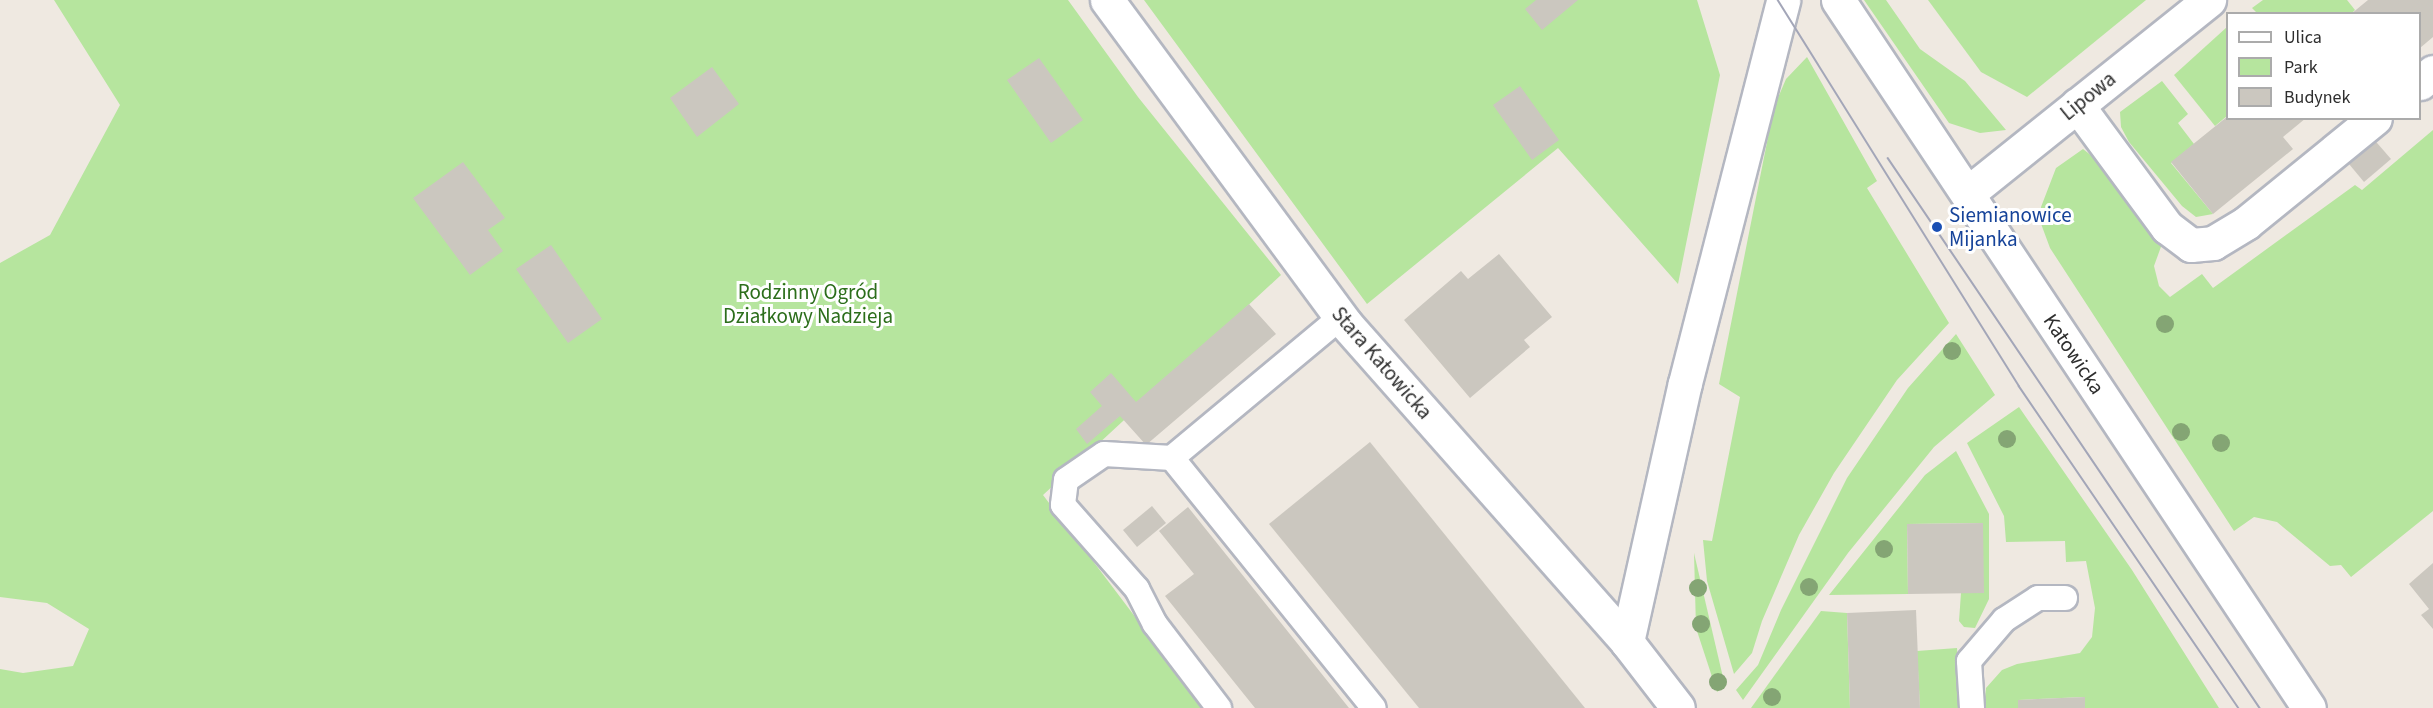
<!DOCTYPE html>
<meta charset="utf-8">
<style>
body{margin:0}
#map{position:relative;width:2433px;height:708px;overflow:hidden;background:#efe9e1;font-family:"Source Sans 3",sans-serif}
div>[style]{position:absolute}
.green>*{inset:0;background:#b6e59e}
.building>*{inset:0;background:#cbc7bf}
.roads{filter:drop-shadow(2px 0 #b4b7c1) drop-shadow(-2px 0 #b4b7c1) drop-shadow(0 2px #b4b7c1) drop-shadow(0 -2px #b4b7c1)}
.service>*{height:24px;margin:-12px;padding:0 12px;transform-origin:12px;border-radius:12px;background:#fff}
.minor>*{height:33px;margin:-16.5px;padding:0 16.5px;transform-origin:16.5px;border-radius:16.5px;background:#fff}
.secondary>*{height:33px;margin:-16.5px;padding:0 16.5px;transform-origin:16.5px;border-radius:16.5px;background:#fff}
.tram>*{height:1.5px;margin:-0.75px;padding:0 0.75px;transform-origin:0.75px;border-radius:0.75px;background:#a3a6b8}
.trees>*{width:18px;height:18px;margin:-9px;border-radius:50%;background:#84a574}
.dots>*{width:16px;height:16px;translate:-50% -50%;box-sizing:border-box;border:3px solid #fff;border-radius:50%}
span{translate:-50% -50%;white-space:nowrap;text-align:center;line-height:1.15;-webkit-text-stroke:6px #fff;paint-order:stroke}
.street-label{font-size:21px;color:#2e2e2e}
.transit-label{font-size:21px;color:#164399}
.left{translate:0 -50%;text-align:left}
.park-label{font-size:21px;color:#2c6e1b}
.legend{position:absolute;left:2226px;top:12px;width:195px;height:108px;box-sizing:border-box;background:#fff;border:2px solid #ababab;margin:0;padding:8px 10px;list-style:none;font-size:18px;color:#2e2e2e}
.legend li{display:flex;align-items:center;gap:12px;height:30px}
.legend b{width:30px;border:2px solid #ababab}
</style>
<div id="map">
<div class="green">
<i style="clip-path:polygon(54px 0,1068px 0,1138px 97px,1281px 275px,1043px 495px,1204px 708px,0 708px,0 669px,23px 673px,73px 666px,89px 629px,47px 603px,0 597px,0 263px,50px 235px,120px 105px)"></i>
<i style="clip-path:polygon(1144px 0,1697px 0,1720px 75px,1678px 284px,1558px 148px,1367px 304px)"></i>
<i style="clip-path:polygon(1864px 0,1886px 0,1920px 49px,1965px 81px,2006px 130px,1980px 133px,1949px 123px)"></i>
<i style="clip-path:polygon(1928px 0,2146px 0,2027px 97px,1981px 72px)"></i>
<i style="clip-path:polygon(2263px 0,2347px 0,2355px 10px,2351px 14px,2257px 13px,2252px 8px)"></i>
<i style="clip-path:polygon(2227px 27px,2227px 116px,2215px 126px,2174px 75px)"></i>
<i style="clip-path:polygon(1807px 57px,1877px 181px,1867px 188px,1949px 323px,1897px 380px,1834px 473px,1799px 535px,1762px 621px,1752px 653px,1734px 674px,1707px 581px,1703px 540px,1712px 541px,1740px 397px,1719px 384px,1774px 107px,1786px 79px)"></i>
<i style="clip-path:polygon(2162px 81px,2188px 114px,2178px 123px,2194px 144px,2171px 163px,2213px 214px,2196px 217px,2182px 206px,2129px 142px,2121px 127px,2120px 112px)"></i>
<i style="clip-path:polygon(2433px 130px,2433px 511px,2351px 577px,2341px 565px,2330px 566px,2277px 522px,2254px 517px,2234px 531px,2050px 248px,2040px 221px,2041px 207px,2056px 168px,2083px 149px,2102px 164px,2162px 244px,2154px 266px,2159px 286px,2170px 297px,2202px 274px,2213px 288px,2355px 185px,2362px 190px)"></i>
<i style="clip-path:polygon(1956px 334px,1995px 395px,1934px 447px,1848px 553px,1743px 700px,1736px 690px,1758px 665px,1781px 610px,1847px 478px,1908px 388px)"></i>
<i style="clip-path:polygon(2019px 407px,2132px 570px,2219px 708px,2085px 708px,2084px 697px,2018px 700px,2018px 708px,1984px 708px,1986px 688px,2002px 670px,2017px 664px,2080px 653px,2092px 637px,2095px 608px,2086px 561px,2066px 562px,2065px 541px,2006px 542px,2004px 516px,1967px 443px)"></i>
<i style="clip-path:polygon(1956px 451px,1989px 514px,1989px 599px,1975px 628px,1964px 627px,1959px 621px,1961px 593px,1983px 593px,1982px 523px,1907px 524px,1908px 594px,1829px 595px,1925px 475px)"></i>
<i style="clip-path:polygon(1694px 553px,1725px 686px,1717px 692px,1696px 628px)"></i>
<i style="clip-path:polygon(1821px 611px,1847px 613px,1850px 708px,1751px 708px)"></i>
<i style="clip-path:polygon(1957px 648px,1960px 708px,1920px 708px,1917px 651px)"></i>
</div>
<div class="building">
<i style="clip-path:polygon(1536px 0,1578px 0,1542px 30px,1525px 9px)"></i>
<i style="clip-path:polygon(2368px 0,2433px 0,2433px 37px,2420px 48px,2420px 14px,2351px 14px)"></i>
<i style="clip-path:polygon(1039px 58px,1083px 120px,1051px 143px,1007px 80px)"></i>
<i style="clip-path:polygon(712px 67px,739px 104px,697px 137px,670px 98px)"></i>
<i style="clip-path:polygon(1520px 86px,1559px 140px,1532px 160px,1493px 105px)"></i>
<i style="clip-path:polygon(2228px 116px,2306px 118px,2283px 137px,2293px 149px,2213px 214px,2171px 162px)"></i>
<i style="clip-path:polygon(2371px 136px,2391px 159px,2364px 182px,2344px 158px)"></i>
<i style="clip-path:polygon(463px 162px,505px 218px,488px 230px,503px 251px,470px 275px,413px 198px)"></i>
<i style="clip-path:polygon(551px 245px,602px 319px,568px 343px,516px 269px)"></i>
<i style="clip-path:polygon(1499px 254px,1552px 317px,1524px 340px,1530px 347px,1470px 398px,1404px 320px,1461px 271px,1468px 279px)"></i>
<i style="clip-path:polygon(1249px 304px,1276px 334px,1146px 445px,1120px 416px,1087px 444px,1076px 429px,1102px 406px,1090px 392px,1111px 373px,1136px 402px)"></i>
<i style="clip-path:polygon(1370px 442px,1585px 708px,1419px 708px,1269px 524px)"></i>
<i style="clip-path:polygon(1152px 506px,1166px 523px,1137px 547px,1123px 530px)"></i>
<i style="clip-path:polygon(1188px 507px,1349px 708px,1255px 708px,1165px 596px,1194px 574px,1159px 531px)"></i>
<i style="clip-path:polygon(1983px 523px,1984px 593px,1908px 594px,1907px 524px)"></i>
<i style="clip-path:polygon(2433px 563px,2433px 629px,2421px 615px,2429px 609px,2409px 584px)"></i>
<i style="clip-path:polygon(1916px 610px,1920px 708px,1850px 708px,1847px 613px)"></i>
<i style="clip-path:polygon(2085px 697px,2085px 708px,2018px 708px,2018px 700px)"></i>
</div>
<div class="roads">
<div class="service">
<i style="left:1341px;top:317px;width:220px;rotate:140.2deg"></i>
<i style="left:1172px;top:458px;width:321px;rotate:51.1deg"></i>
<i style="left:1172px;top:458px;width:68px;rotate:-176.6deg"></i>
<i style="left:1104px;top:454px;width:46px;rotate:145.6deg"></i>
<i style="left:1066px;top:480px;width:25px;rotate:97deg"></i>
<i style="left:1063px;top:505px;width:112px;rotate:48.6deg"></i>
<i style="left:1137px;top:589px;width:39px;rotate:63deg"></i>
<i style="left:1155px;top:624px;width:106px;rotate:52.7deg"></i>
<i style="left:1972px;top:708px;width:47px;rotate:-93.7deg"></i>
<i style="left:1969px;top:661px;width:54px;rotate:-49.5deg"></i>
<i style="left:2004px;top:620px;width:40px;rotate:-32.9deg"></i>
<i style="left:2038px;top:598px;width:27px"></i>
</div>
<div class="minor">
<i style="left:1107px;top:0;width:401px;rotate:53.6deg"></i>
<i style="left:1345px;top:323px;width:426px;rotate:48.5deg"></i>
<i style="left:1627px;top:642px;width:83px;rotate:52.3deg"></i>
<i style="left:2420px;top:83px;width:17px;rotate:-40deg"></i>
<i style="left:2077px;top:105px;width:152px;rotate:53.6deg"></i>
<i style="left:2167px;top:227px;width:30px;rotate:37deg"></i>
<i style="left:2191px;top:245px;width:22px;rotate:-5deg"></i>
<i style="left:2213px;top:243px;width:39px;rotate:-31deg"></i>
<i style="left:2246px;top:223px;width:166px;rotate:-39.1deg"></i>
<i style="left:1968px;top:193px;width:309px;rotate:-38.7deg"></i>
<i style="left:1627px;top:642px;width:265px;rotate:-77.4deg"></i>
<i style="left:1685px;top:383px;width:395px;rotate:-75.6deg"></i>
</div>
<div class="secondary">
<i style="left:1838px;top:0;width:850px;rotate:56.37deg"></i>
</div>
</div>
<div class="tram">
<i style="left:1778px;top:0;width:455px;rotate:58deg"></i>
<i style="left:2019px;top:386px;width:390px;rotate:55.7deg"></i>
<i style="left:1888px;top:158px;width:664px;rotate:55.93deg"></i>
</div>
<div class="trees">
<i style="left:2165px;top:324px"></i>
<i style="left:1952px;top:351px"></i>
<i style="left:2181px;top:432px"></i>
<i style="left:2007px;top:439px"></i>
<i style="left:2221px;top:443px"></i>
<i style="left:1884px;top:549px"></i>
<i style="left:1809px;top:587px"></i>
<i style="left:1698px;top:588px"></i>
<i style="left:1701px;top:624px"></i>
<i style="left:1718px;top:682px"></i>
<i style="left:1772px;top:697px"></i>
</div>
<div class="dots">
<i style="left:1937px;top:227px;background:#1a4fb4"></i>
</div>
<div class="street-label">
<span style="left:2088px;top:96px;rotate:-39deg">Lipowa</span>
<span style="left:2074px;top:354px;rotate:56deg">Katowicka</span>
<span style="left:1382px;top:363px;rotate:49deg">Stara Katowicka</span>
</div>
<div class="transit-label">
<span class="left" style="left:1949px;top:227px">Siemianowice<br>Mijanka</span>
</div>
<div class="park-label">
<span style="left:808px;top:304px">Rodzinny Ogród<br>Działkowy Nadzieja</span>
</div>
<ul class="legend">
<li><b style="height:8px;background:#fff"></b>Ulica</li>
<li><b style="height:16px;background:#b6e59e"></b>Park</li>
<li><b style="height:16px;background:#cbc7bf"></b>Budynek</li>
</ul>
</div>
